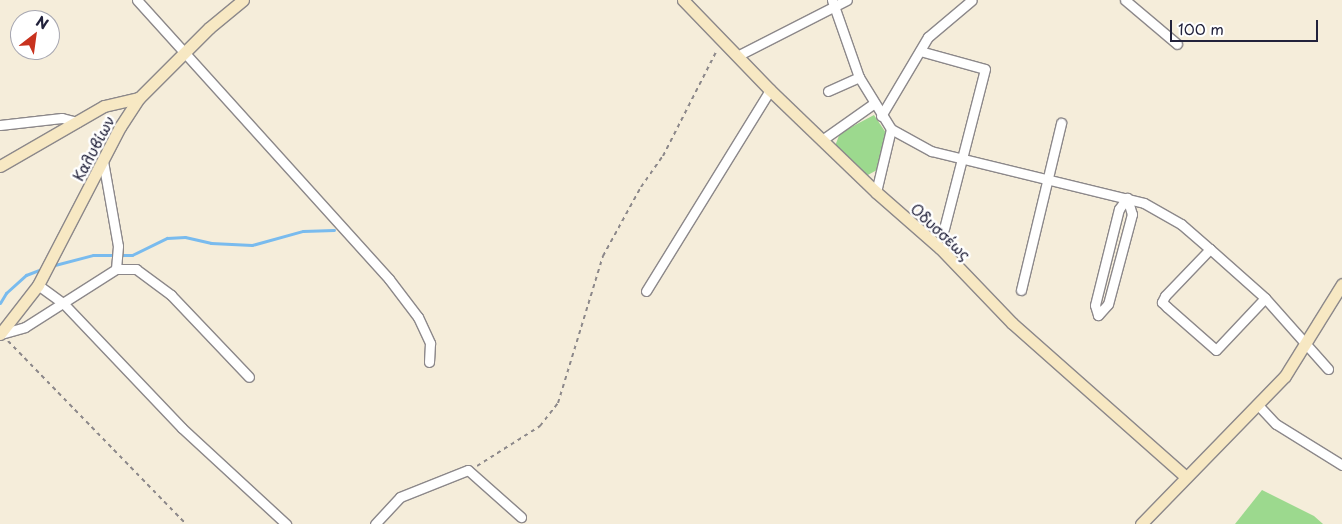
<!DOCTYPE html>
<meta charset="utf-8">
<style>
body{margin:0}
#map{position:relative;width:1342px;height:524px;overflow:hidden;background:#f5edda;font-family:"Playpen Sans",sans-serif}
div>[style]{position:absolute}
.green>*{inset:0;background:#9cd98e}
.stream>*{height:3px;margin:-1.5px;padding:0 1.5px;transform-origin:1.5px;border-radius:1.5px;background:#79bbee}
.path>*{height:2px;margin-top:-1px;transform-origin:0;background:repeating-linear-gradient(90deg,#8c888a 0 4px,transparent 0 8px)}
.roads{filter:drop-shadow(1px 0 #8c888a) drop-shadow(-1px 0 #8c888a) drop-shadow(0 1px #8c888a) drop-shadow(0 -1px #8c888a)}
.street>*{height:9px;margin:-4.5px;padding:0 4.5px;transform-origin:4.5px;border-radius:4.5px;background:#fff}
.secondary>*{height:11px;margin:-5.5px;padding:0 5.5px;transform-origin:5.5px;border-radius:5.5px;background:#f7e8c3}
span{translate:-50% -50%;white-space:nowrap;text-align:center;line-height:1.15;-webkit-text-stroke:5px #fff;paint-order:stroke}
.street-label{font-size:15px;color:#22223b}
.north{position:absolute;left:10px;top:10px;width:50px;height:50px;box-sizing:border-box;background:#fff;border:1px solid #a7a7b1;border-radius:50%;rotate:30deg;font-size:14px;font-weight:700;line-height:20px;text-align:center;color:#22223b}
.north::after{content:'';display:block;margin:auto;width:18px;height:22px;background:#c8321e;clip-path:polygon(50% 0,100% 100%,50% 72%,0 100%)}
.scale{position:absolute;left:1170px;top:20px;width:148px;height:22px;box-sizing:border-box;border:2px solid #22223b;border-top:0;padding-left:6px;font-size:15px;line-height:18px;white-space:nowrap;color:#22223b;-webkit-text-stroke:4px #fff;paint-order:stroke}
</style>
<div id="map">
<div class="green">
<i style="clip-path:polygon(874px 115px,886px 133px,877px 170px,866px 176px,835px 146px,840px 133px)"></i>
<i style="clip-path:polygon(1262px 490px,1314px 516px,1323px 524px,1235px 524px)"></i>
</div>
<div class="stream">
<i style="left:51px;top:266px;width:43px;rotate:-14.7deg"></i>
<i style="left:93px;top:255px;width:39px"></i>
<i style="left:132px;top:255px;width:39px;rotate:-26deg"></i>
<i style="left:167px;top:238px;width:18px;rotate:-3deg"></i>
<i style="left:185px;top:237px;width:27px;rotate:13deg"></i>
<i style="left:211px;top:243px;width:41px;rotate:2.8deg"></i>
<i style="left:252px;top:245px;width:53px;rotate:-15.4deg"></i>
<i style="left:303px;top:231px;width:31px;rotate:-2deg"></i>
<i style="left:0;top:303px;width:12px;rotate:-59deg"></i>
<i style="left:6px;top:293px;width:27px;rotate:-42deg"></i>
<i style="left:26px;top:275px;width:17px;rotate:-21deg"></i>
</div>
<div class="path">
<i style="left:8px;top:341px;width:255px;rotate:45.8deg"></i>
<i style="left:477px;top:466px;width:75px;rotate:-32.4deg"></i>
<i style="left:540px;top:426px;width:29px;rotate:-52deg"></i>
<i style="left:558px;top:403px;width:154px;rotate:-73deg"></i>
<i style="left:603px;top:256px;width:79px;rotate:-61.2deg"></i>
<i style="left:641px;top:187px;width:38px;rotate:-55deg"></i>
<i style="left:663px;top:156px;width:119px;rotate:-63deg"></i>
</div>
<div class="roads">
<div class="street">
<i style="left:137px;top:0;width:376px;rotate:47.9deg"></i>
<i style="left:389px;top:279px;width:48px;rotate:52.7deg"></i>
<i style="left:418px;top:317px;width:29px;rotate:65deg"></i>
<i style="left:430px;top:343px;width:19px;rotate:93deg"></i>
<i style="left:832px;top:0;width:82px;rotate:70.7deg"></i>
<i style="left:859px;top:77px;width:61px;rotate:58.4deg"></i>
<i style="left:891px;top:129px;width:46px;rotate:28.8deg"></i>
<i style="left:931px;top:151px;width:219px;rotate:13.7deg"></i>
<i style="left:1144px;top:203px;width:43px;rotate:29.6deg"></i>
<i style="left:1181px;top:224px;width:38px;rotate:41deg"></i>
<i style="left:1210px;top:249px;width:74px;rotate:41.7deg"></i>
<i style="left:1265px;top:298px;width:95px;rotate:48.4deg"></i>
<i style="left:1125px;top:0;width:68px;rotate:40.2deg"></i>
<i style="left:920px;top:51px;width:67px;rotate:15.5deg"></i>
<i style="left:985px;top:69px;width:165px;rotate:104.4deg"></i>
<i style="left:739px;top:55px;width:121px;rotate:-27deg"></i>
<i style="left:828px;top:91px;width:34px;rotate:-24deg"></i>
<i style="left:881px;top:116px;width:92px;rotate:-59.3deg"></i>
<i style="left:928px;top:37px;width:57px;rotate:-40.1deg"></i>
<i style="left:0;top:125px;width:62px;rotate:-6.4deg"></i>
<i style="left:62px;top:118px;width:16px;rotate:15deg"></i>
<i style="left:822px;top:140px;width:62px;rotate:-35.2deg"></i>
<i style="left:103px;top:161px;width:86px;rotate:80deg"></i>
<i style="left:118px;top:246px;width:23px;rotate:95deg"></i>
<i style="left:876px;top:192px;width:65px;rotate:-76.6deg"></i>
<i style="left:1127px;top:198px;width:17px;rotate:73deg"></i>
<i style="left:1132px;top:214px;width:93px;rotate:104.9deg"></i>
<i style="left:1108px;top:304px;width:15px;rotate:132deg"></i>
<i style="left:1098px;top:315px;width:10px;rotate:-107deg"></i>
<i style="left:1095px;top:305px;width:99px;rotate:-76deg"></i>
<i style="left:1119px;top:209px;width:14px;rotate:-54deg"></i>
<i style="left:1210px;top:249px;width:65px;rotate:133.8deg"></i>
<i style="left:1165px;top:296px;width:7px;rotate:117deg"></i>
<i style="left:1162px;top:302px;width:7px;rotate:45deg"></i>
<i style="left:1167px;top:307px;width:65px;rotate:41.3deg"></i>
<i style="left:1216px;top:350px;width:71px;rotate:-46.7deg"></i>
<i style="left:38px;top:285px;width:32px;rotate:36deg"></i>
<i style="left:64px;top:304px;width:171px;rotate:46.4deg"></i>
<i style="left:182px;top:428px;width:142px;rotate:42.7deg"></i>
<i style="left:1021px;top:290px;width:172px;rotate:-76.5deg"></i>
<i style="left:646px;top:291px;width:236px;rotate:-58.3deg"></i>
<i style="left:1px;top:334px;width:25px;rotate:-16deg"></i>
<i style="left:25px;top:327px;width:108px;rotate:-32.5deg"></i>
<i style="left:116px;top:269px;width:20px"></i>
<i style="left:136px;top:269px;width:44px;rotate:36.6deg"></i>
<i style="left:171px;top:295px;width:113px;rotate:46.4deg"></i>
<i style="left:1258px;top:405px;width:26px;rotate:47deg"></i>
<i style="left:1276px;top:424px;width:78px;rotate:31.8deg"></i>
<i style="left:375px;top:524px;width:37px;rotate:-47deg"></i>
<i style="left:400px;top:497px;width:73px;rotate:-21.7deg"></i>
<i style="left:468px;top:470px;width:71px;rotate:41.6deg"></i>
</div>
<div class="secondary">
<i style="left:683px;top:0;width:125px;rotate:46deg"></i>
<i style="left:770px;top:90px;width:147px;rotate:43.9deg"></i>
<i style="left:876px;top:192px;width:85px;rotate:41.2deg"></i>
<i style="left:940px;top:248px;width:104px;rotate:46.2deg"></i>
<i style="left:1012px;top:323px;width:231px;rotate:41.5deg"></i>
<i style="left:0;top:166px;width:120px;rotate:-30deg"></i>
<i style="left:104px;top:106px;width:36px;rotate:-13deg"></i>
<i style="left:0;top:334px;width:62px;rotate:-52.2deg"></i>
<i style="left:38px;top:285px;width:178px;rotate:-62.6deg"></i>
<i style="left:120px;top:127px;width:35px;rotate:-57deg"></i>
<i style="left:139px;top:98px;width:99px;rotate:-45deg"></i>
<i style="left:209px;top:28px;width:44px;rotate:-39.5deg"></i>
<i style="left:1141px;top:524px;width:206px;rotate:-45.8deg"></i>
<i style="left:1285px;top:376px;width:108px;rotate:-58.2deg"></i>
</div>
</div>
<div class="street-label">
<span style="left:93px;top:148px;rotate:-62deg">Καλυβίων</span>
<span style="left:941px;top:231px;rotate:43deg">Οδυσσέως</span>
</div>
<div class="north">N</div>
<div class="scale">100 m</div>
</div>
